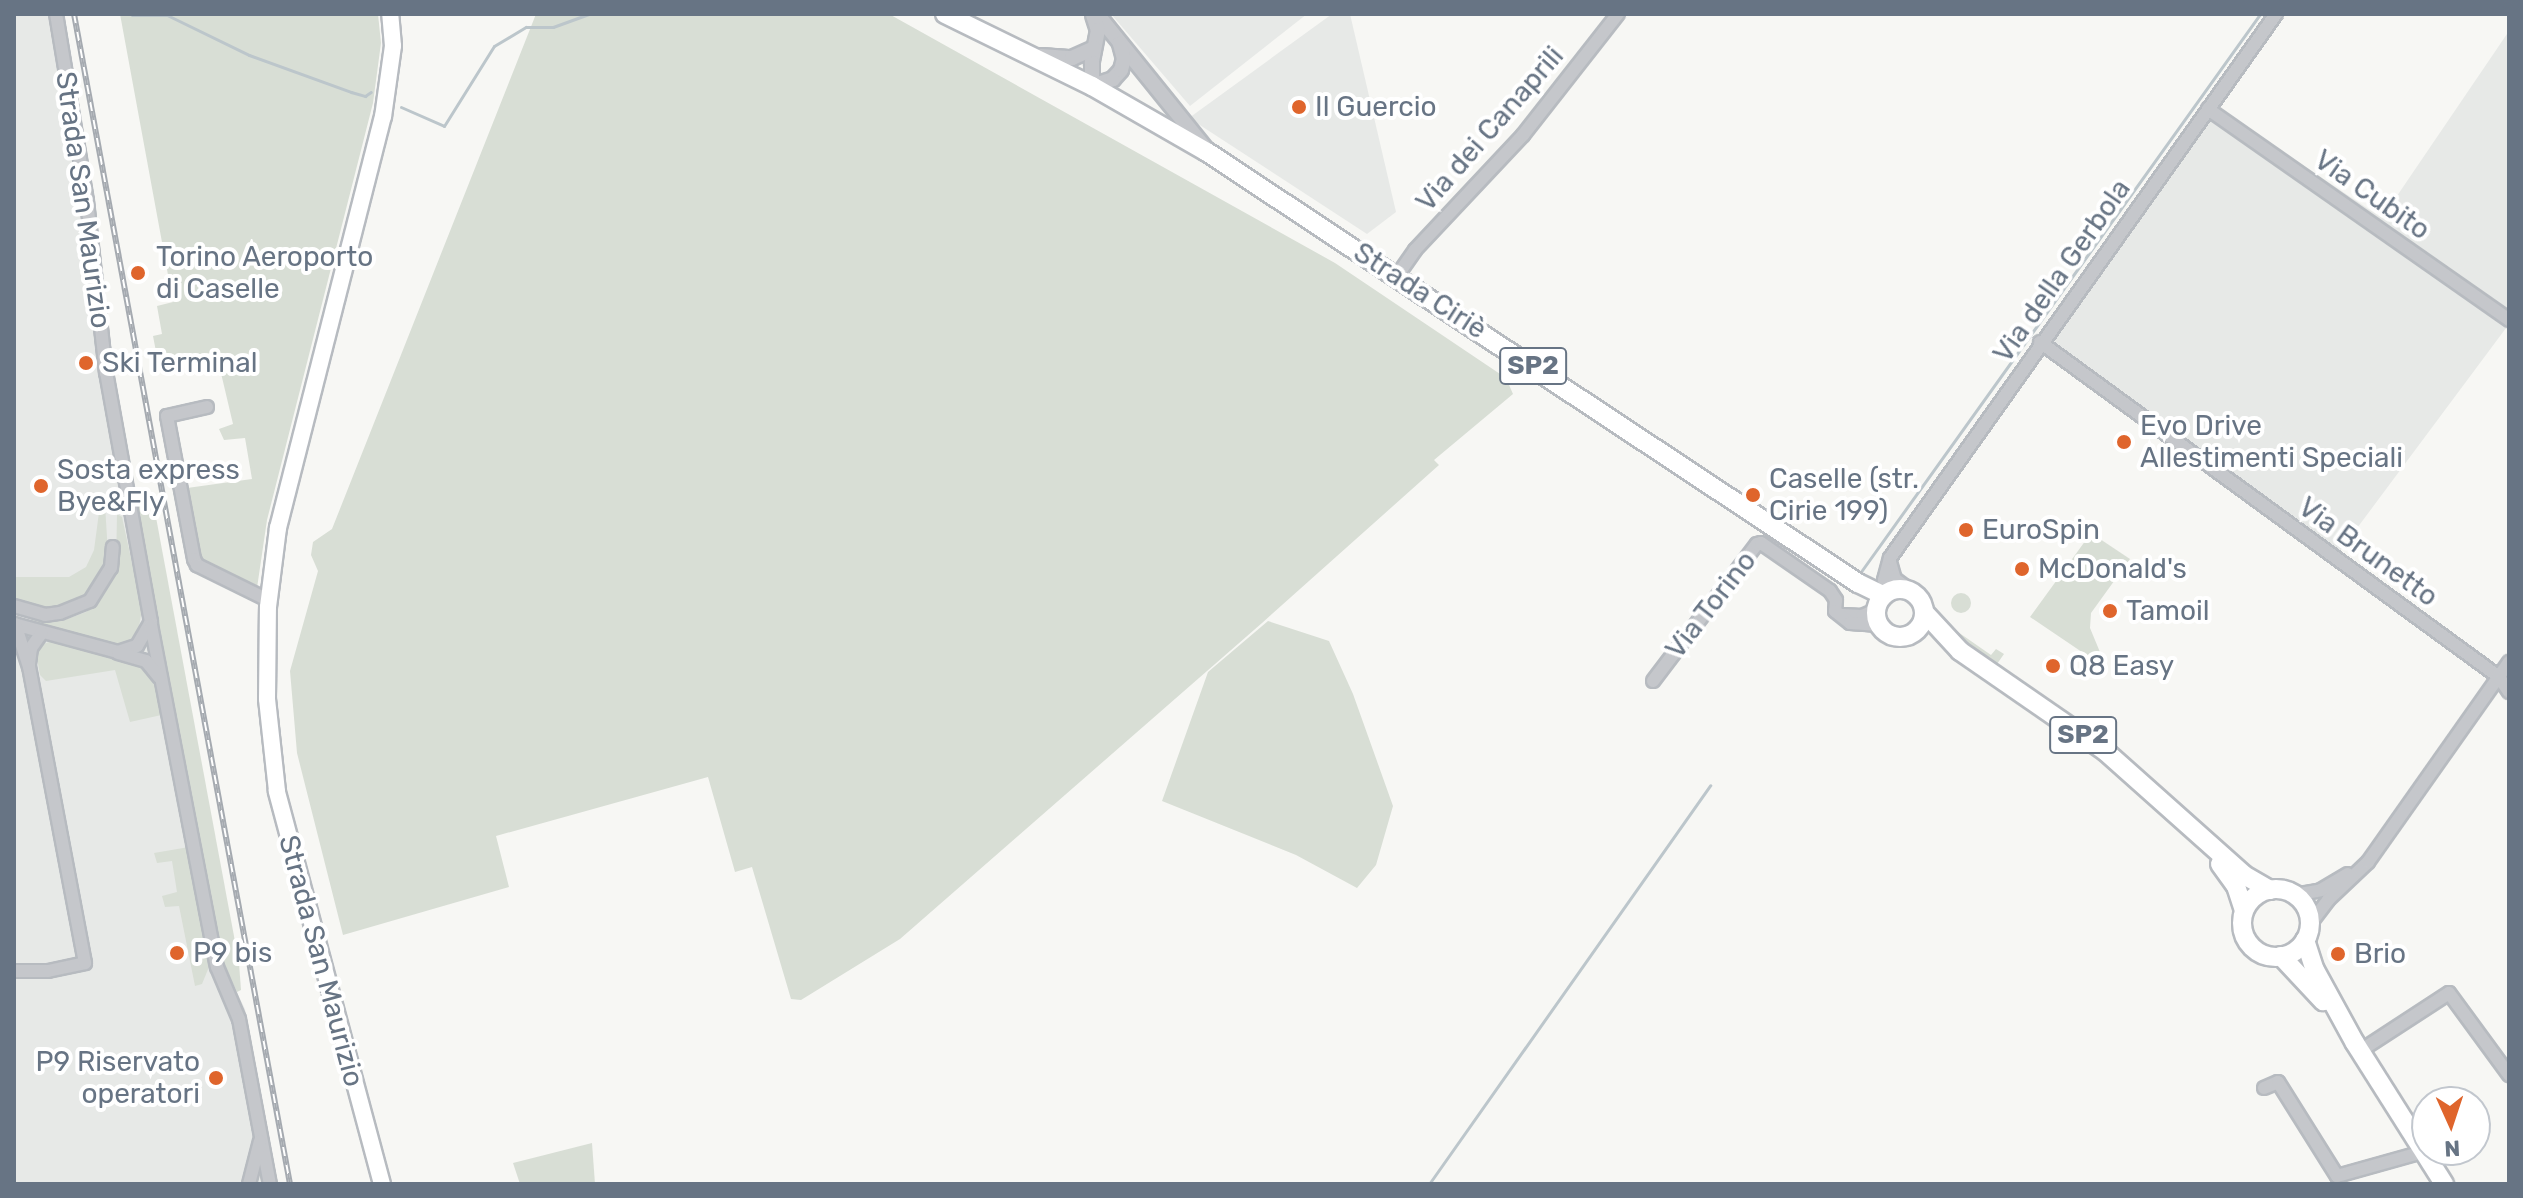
<!DOCTYPE html>
<meta charset="utf-8">
<style>
body{margin:0}
#map{position:relative;width:2523px;height:1198px;overflow:hidden;background:#f7f7f4;font-family:Rubik,sans-serif}
div>[style]{position:absolute}
.built>*{inset:0;background:#e7e9e7}
.green>*{inset:0;background:#d8ded5}
.round{border-radius:50%}
.stream>*{height:3px;margin:-1.5px;padding:0 1.5px;transform-origin:1.5px;border-radius:1.5px;background:#bcc6cb}
.roads{filter:drop-shadow(2px 0 #b7bbc0) drop-shadow(-2px 0 #b7bbc0) drop-shadow(0 2px #b7bbc0) drop-shadow(0 -2px #b7bbc0)}
.minor>*{height:12px;margin:-6px;padding:0 6px;transform-origin:6px;border-radius:6px;background:#c5c7cb}
.tertiary>*{height:14px;margin:-7px;padding:0 7px;transform-origin:7px;border-radius:7px;background:#c5c7cb}
.secondary>*{height:16px;margin:-8px;padding:0 8px;transform-origin:8px;border-radius:8px;background:#fff}
.primary>*{height:18px;margin:-9px;padding:0 9px;transform-origin:9px;border-radius:9px;background:#fff}
.primary>.ring{margin:-9px;padding:0;box-sizing:content-box;background:none;border:18px solid #fff;border-radius:50%}
.rail>*{height:6px;margin-top:-3px;transform-origin:0;background:repeating-linear-gradient(90deg,#fff 0 9px,#a5aab0 0 18px);box-sizing:border-box;border-block:2px solid #a5aab0}
.dots>*{width:22px;height:22px;translate:-50% -50%;box-sizing:border-box;border:4px solid #fff;border-radius:50%}
span{translate:-50% -50%;white-space:nowrap;text-align:center;line-height:1.15;-webkit-text-stroke:8px #fff;paint-order:stroke}
.shield-label span{padding:2px 6px;background:#fff;border:2px solid;border-radius:6px;-webkit-text-stroke-width:0}
.shield-label{font-size:26px;color:#677484;font-weight:700}
.poi-label{font-size:28px;color:#677484}
.left{translate:0 -50%;text-align:left}
.right{translate:-100% -50%;text-align:right}
.street-label{font-size:28px;color:#677484}
.frame{position:absolute;inset:0;border:16px solid #677484;pointer-events:none}
.north{position:absolute;left:2411px;top:1086px;width:80px;height:80px;box-sizing:border-box;background:#fff;border:2px solid #c2c7ce;border-radius:50%;rotate:177deg;font-size:22px;font-weight:700;line-height:32px;text-align:center;color:#677484}
.north::after{content:'';display:block;margin:auto;width:28px;height:36px;background:#df652c;clip-path:polygon(50% 0,100% 100%,50% 72%,0 100%)}
</style>
<div id="map">
<div class="built">
<i style="clip-path:polygon(14px 14px,62px 14px,77px 97px,118px 418px,224px 966px,245px 1009px,277px 1184px,14px 1184px)"></i>
<i style="clip-path:polygon(1111px 14px,1307px 14px,1190px 106px)"></i>
<i style="clip-path:polygon(1332px 14px,1350px 14px,1396px 212px,1367px 234px,1189px 118px)"></i>
<i style="clip-path:polygon(2509px 31px,2509px 324px,2340px 551px,2038px 349px,2214px 106px,2382px 218px)"></i>
</div>
<div class="green">
<i style="clip-path:polygon(120px 14px,378px 14px,381px 43px,373px 103px,267px 520px,257px 588px,200px 558px,187px 488px,252px 479px,245px 438px,224px 440px,219px 429px,233px 424px,216px 352px,158px 362px,153px 336px,162px 334px,157px 306px,173px 302px)"></i>
<i style="clip-path:polygon(536px 14px,889px 14px,1335px 263px,1506px 378px,1513px 394px,1434px 460px,1439px 465px,1262px 623px,900px 939px,801px 1000px,791px 999px,752px 867px,735px 872px,708px 777px,496px 836px,509px 887px,343px 935px,297px 753px,290px 671px,318px 571px,311px 555px,313px 542px,332px 529px)"></i>
<i style="clip-path:polygon(133px 488px,155px 512px,239px 963px,241px 990px,237px 992px,224px 966px)"></i>
<i style="clip-path:polygon(100px 505px,105px 505px,108px 553px,104px 572px,95px 586px,81px 599px,50px 611px,14px 602px,14px 577px,69px 577px,86px 567px,94px 550px)"></i>
<i style="clip-path:polygon(117px 514px,122px 517px,142px 609px,138px 633px,127px 642px,111px 645px,29px 620px,62px 621px,86px 612px,105px 592px,116px 568px)"></i>
<i style="clip-path:polygon(2091px 533px,2130px 559px,2091px 613px,2090px 628px,2107px 669px,2030px 617px)"></i>
<i class="round" style="left:1951px;top:593px;width:20px;height:20px"></i>
<i style="clip-path:polygon(1926px 594px,1935px 606px,1932px 614px,1991px 655px,1996px 649px,2004px 654px,1997px 664px,1936px 623px,1927px 607px)"></i>
<i style="clip-path:polygon(1268px 621px,1329px 641px,1353px 694px,1393px 806px,1376px 865px,1357px 888px,1296px 855px,1162px 801px,1208px 672px)"></i>
<i style="clip-path:polygon(52px 641px,144px 667px,158px 684px,166px 714px,130px 722px,115px 670px,46px 681px,40px 675px,36px 653px,40px 645px)"></i>
<i style="clip-path:polygon(189px 847px,211px 962px,202px 984px,195px 986px,179px 906px,165px 907px,162px 896px,177px 892px,172px 861px,157px 863px,154px 853px)"></i>
<i style="clip-path:polygon(592px 1143px,595px 1184px,520px 1184px,513px 1163px)"></i>
</div>
<div class="stream">
<i style="left:132px;top:15px;width:35px"></i>
<i style="left:167px;top:15px;width:91px;rotate:26deg"></i>
<i style="left:249px;top:55px;width:109px;rotate:19.9deg"></i>
<i style="left:351px;top:92px;width:15px;rotate:16deg"></i>
<i style="left:365px;top:96px;width:7px;rotate:-34deg"></i>
<i style="left:401px;top:107px;width:47px;rotate:23.8deg"></i>
<i style="left:444px;top:126px;width:94px;rotate:-58deg"></i>
<i style="left:494px;top:46px;width:37px;rotate:-31deg"></i>
<i style="left:526px;top:27px;width:27px"></i>
<i style="left:553px;top:27px;width:38px;rotate:-20deg"></i>
<i style="left:1860px;top:573px;width:687px;rotate:-54.41deg"></i>
<i style="left:1429px;top:1184px;width:488px;rotate:-54.8deg"></i>
</div>
<div class="roads">
<div class="minor">
<i style="left:2208px;top:109px;width:368px;rotate:35deg"></i>
<i style="left:1397px;top:276px;width:32px;rotate:-55deg"></i>
<i style="left:1415px;top:250px;width:158px;rotate:-46.8deg"></i>
<i style="left:1523px;top:135px;width:154px;rotate:-51.9deg"></i>
<i style="left:2040px;top:342px;width:568px;rotate:36.12deg"></i>
<i style="left:2499px;top:677px;width:18px;rotate:56deg"></i>
<i style="left:207px;top:407px;width:41px;rotate:167.3deg"></i>
<i style="left:167px;top:416px;width:146px;rotate:79.3deg"></i>
<i style="left:194px;top:559px;width:7px;rotate:63deg"></i>
<i style="left:197px;top:565px;width:79px;rotate:26.2deg"></i>
<i style="left:1890px;top:562px;width:18px;rotate:74deg"></i>
<i style="left:1895px;top:579px;width:21px;rotate:37deg"></i>
<i style="left:1889px;top:591px;width:12px;rotate:-114deg"></i>
<i style="left:1884px;top:580px;width:23px;rotate:-75deg"></i>
<i style="left:1890px;top:558px;width:667px;rotate:-54.64deg"></i>
<i style="left:14px;top:606px;width:32px;rotate:16deg"></i>
<i style="left:45px;top:615px;width:15px;rotate:-8deg"></i>
<i style="left:60px;top:613px;width:32px;rotate:-22deg"></i>
<i style="left:90px;top:601px;width:39px;rotate:-58deg"></i>
<i style="left:111px;top:568px;width:21px;rotate:-85deg"></i>
<i style="left:1842px;top:615px;width:20px;rotate:3deg"></i>
<i style="left:1862px;top:616px;width:15px;rotate:-23deg"></i>
<i style="left:14px;top:624px;width:108px;rotate:15.1deg"></i>
<i style="left:118px;top:652px;width:20px;rotate:-18deg"></i>
<i style="left:137px;top:646px;width:28px;rotate:-60deg"></i>
<i style="left:151px;top:622px;width:253px;rotate:-100.2deg"></i>
<i style="left:106px;top:373px;width:173px;rotate:-96.3deg"></i>
<i style="left:87px;top:201px;width:190px;rotate:-99.4deg"></i>
<i style="left:151px;top:625px;width:348px;rotate:79.1deg"></i>
<i style="left:217px;top:967px;width:56px;rotate:67.1deg"></i>
<i style="left:239px;top:1019px;width:168px;rotate:79.4deg"></i>
<i style="left:118px;top:653px;width:29px;rotate:16deg"></i>
<i style="left:146px;top:661px;width:21px;rotate:51deg"></i>
<i style="left:29px;top:664px;width:16px;rotate:-83deg"></i>
<i style="left:31px;top:648px;width:19px;rotate:-55deg"></i>
<i style="left:1653px;top:681px;width:172px;rotate:-52.8deg"></i>
<i style="left:1757px;top:544px;width:4px;rotate:-14deg"></i>
<i style="left:1761px;top:543px;width:84px;rotate:34.8deg"></i>
<i style="left:1830px;top:591px;width:11px;rotate:56deg"></i>
<i style="left:1836px;top:600px;width:11px;rotate:95deg"></i>
<i style="left:1835px;top:611px;width:19px;rotate:39deg"></i>
<i style="left:1850px;top:623px;width:29px;rotate:4deg"></i>
<i style="left:2294px;top:895px;width:27px;rotate:-10deg"></i>
<i style="left:2321px;top:890px;width:31px;rotate:-31deg"></i>
<i style="left:2310px;top:924px;width:30px;rotate:-53deg"></i>
<i style="left:2328px;top:900px;width:55px;rotate:-43.5deg"></i>
<i style="left:2368px;top:862px;width:245px;rotate:-54.8deg"></i>
<i style="left:14px;top:971px;width:34px"></i>
<i style="left:48px;top:971px;width:38px;rotate:-12deg"></i>
<i style="left:85px;top:963px;width:301px;rotate:-100.7deg"></i>
<i style="left:29px;top:667px;width:45px;rotate:-108deg"></i>
<i style="left:2360px;top:1051px;width:106px;rotate:-33.1deg"></i>
<i style="left:2449px;top:993px;width:102px;rotate:53.8deg"></i>
<i style="left:2264px;top:1088px;width:15px;rotate:-23deg"></i>
<i style="left:2278px;top:1082px;width:111px;rotate:57.9deg"></i>
<i style="left:2337px;top:1176px;width:89px;rotate:-15.6deg"></i>
<i style="left:249px;top:1184px;width:44px;rotate:-75.7deg"></i>
</div>
<div class="tertiary">
<i style="left:1097px;top:14px;width:172px;rotate:51.1deg"></i>
<i style="left:1093px;top:15px;width:16px;rotate:72deg"></i>
<i style="left:1098px;top:30px;width:33px;rotate:101deg"></i>
<i style="left:1092px;top:62px;width:24px;rotate:90deg"></i>
<i style="left:1092px;top:86px;width:22px;rotate:-18deg"></i>
<i style="left:1113px;top:79px;width:12px;rotate:-48deg"></i>
<i style="left:1121px;top:70px;width:11px;rotate:-75deg"></i>
<i style="left:1124px;top:59px;width:16px;rotate:-105deg"></i>
<i style="left:1041px;top:56px;width:31px;rotate:4deg"></i>
<i style="left:1072px;top:58px;width:24px;rotate:-24deg"></i>
</div>
<div class="secondary">
<i style="left:382px;top:1184px;width:407px;rotate:-105deg"></i>
<i style="left:277px;top:791px;width:93px;rotate:-96.2deg"></i>
<i style="left:267px;top:699px;width:92px;rotate:-89.4deg"></i>
<i style="left:268px;top:607px;width:80px;rotate:-82.8deg"></i>
<i style="left:278px;top:528px;width:424px;rotate:-75.7deg"></i>
<i style="left:383px;top:117px;width:72px;rotate:-82deg"></i>
<i style="left:393px;top:46px;width:32px;rotate:-95deg"></i>
</div>
<div class="primary">
<i style="left:945px;top:14px;width:164px;rotate:26.1deg"></i>
<i style="left:1092px;top:86px;width:133px;rotate:29.9deg"></i>
<i style="left:1207px;top:152px;width:781px;rotate:33.51deg"></i>
<i style="left:1858px;top:583px;width:28px;rotate:26deg"></i>
<i class="ring" style="left:1876px;top:589px;width:30px;height:30px"></i>
<i style="left:1924px;top:612px;width:53px;rotate:47.3deg"></i>
<i style="left:1960px;top:651px;width:176px;rotate:34.6deg"></i>
<i style="left:2105px;top:751px;width:186px;rotate:41.7deg"></i>
<i style="left:2244px;top:875px;width:30px;rotate:30deg"></i>
<i style="left:2220px;top:864px;width:27px;rotate:54deg"></i>
<i style="left:2236px;top:886px;width:25px;rotate:72deg"></i>
<i class="ring" style="left:2242px;top:889px;width:50px;height:50px"></i>
<i style="left:2305px;top:940px;width:32px;rotate:72deg"></i>
<i style="left:2315px;top:970px;width:83px;rotate:61.3deg"></i>
<i style="left:2355px;top:1043px;width:167px;rotate:57.7deg"></i>
<i style="left:2281px;top:956px;width:62px;rotate:47deg"></i>
</div>
</div>
<div class="rail">
<i style="left:74px;top:14px;width:1190px;rotate:79.54deg"></i>
</div>
<div class="dots">
<i style="left:1299px;top:107px;background:#df652c"></i>
<i style="left:138px;top:273px;background:#df652c"></i>
<i style="left:86px;top:363px;background:#df652c"></i>
<i style="left:2124px;top:442px;background:#df652c"></i>
<i style="left:41px;top:486px;background:#df652c"></i>
<i style="left:1753px;top:495px;background:#df652c"></i>
<i style="left:1966px;top:530px;background:#df652c"></i>
<i style="left:2022px;top:569px;background:#df652c"></i>
<i style="left:2110px;top:611px;background:#df652c"></i>
<i style="left:2053px;top:666px;background:#df652c"></i>
<i style="left:177px;top:953px;background:#df652c"></i>
<i style="left:2338px;top:954px;background:#df652c"></i>
<i style="left:216px;top:1078px;background:#df652c"></i>
</div>
<div class="shield-label">
<span style="left:1533px;top:366px">SP2</span>
<span style="left:2083px;top:735px">SP2</span>
</div>
<div class="poi-label">
<span class="left" style="left:1315px;top:107px">Il Guercio</span>
<span class="left" style="left:156px;top:273px">Torino Aeroporto<br>di Caselle</span>
<span class="left" style="left:102px;top:363px">Ski Terminal</span>
<span class="left" style="left:2140px;top:442px">Evo Drive<br>Allestimenti Speciali</span>
<span class="left" style="left:57px;top:486px">Sosta express<br>Bye&amp;Fly</span>
<span class="left" style="left:1769px;top:495px">Caselle (str.<br>Cirie 199)</span>
<span class="left" style="left:1982px;top:530px">EuroSpin</span>
<span class="left" style="left:2038px;top:569px">McDonald's</span>
<span class="left" style="left:2126px;top:611px">Tamoil</span>
<span class="left" style="left:2069px;top:666px">Q8 Easy</span>
<span class="left" style="left:193px;top:953px">P9 bis</span>
<span class="left" style="left:2354px;top:954px">Brio</span>
<span class="right" style="left:200px;top:1078px">P9 Riservato<br>operatori</span>
</div>
<div class="street-label">
<span style="left:1490px;top:129px;rotate:-49deg">Via dei Canaprili</span>
<span style="left:2372px;top:195px;rotate:35deg">Via Cubito</span>
<span style="left:83px;top:200px;rotate:82deg">Strada San Maurizio</span>
<span style="left:2062px;top:271px;rotate:-55deg">Via della Gerbola</span>
<span style="left:1420px;top:291px;rotate:33deg">Strada Ciriè</span>
<span style="left:2368px;top:552px;rotate:36deg">Via Brunetto</span>
<span style="left:1711px;top:605px;rotate:-52deg">Via Torino</span>
<span style="left:321px;top:961px;rotate:75deg">Strada San Maurizio</span>
</div>
<div class="frame"></div>
<div class="north">N</div>
</div>
